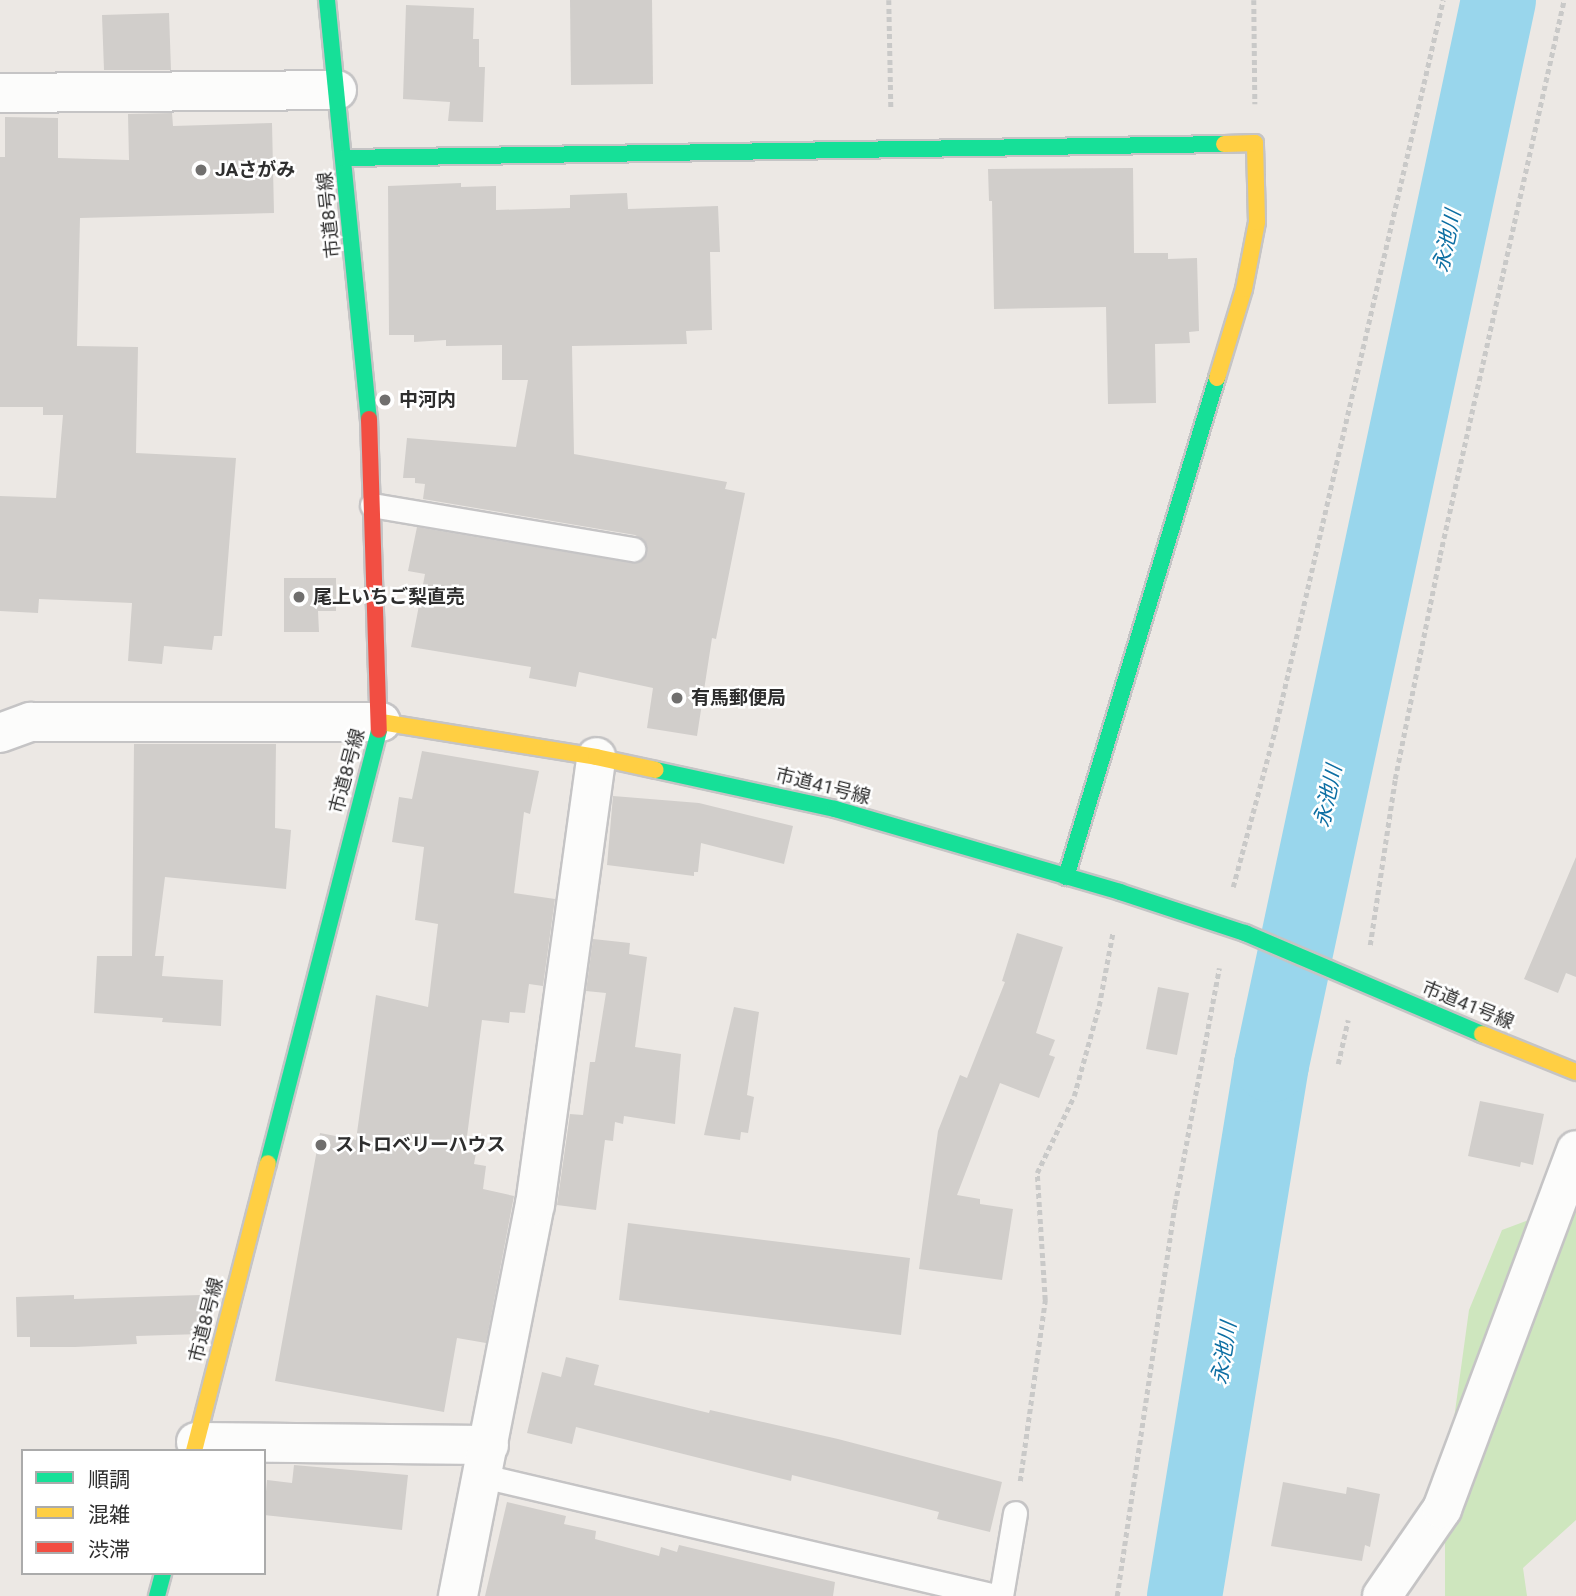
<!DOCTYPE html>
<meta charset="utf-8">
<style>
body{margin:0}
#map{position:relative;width:1576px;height:1596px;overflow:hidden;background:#ece8e4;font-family:Roboto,"Noto Sans JP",sans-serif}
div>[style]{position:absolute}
.green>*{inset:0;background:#cee6be}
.river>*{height:75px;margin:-37.5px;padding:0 37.5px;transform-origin:37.5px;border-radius:37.5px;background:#99d6ec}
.building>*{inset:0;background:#d1cecb}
.path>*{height:4.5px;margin-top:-2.25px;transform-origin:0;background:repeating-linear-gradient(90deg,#c9c9c8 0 5px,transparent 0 8.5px)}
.roads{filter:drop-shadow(2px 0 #c5c4c5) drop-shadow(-2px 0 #c5c4c5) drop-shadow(0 2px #c5c4c5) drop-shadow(0 -2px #c5c4c5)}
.lane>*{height:23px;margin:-11.5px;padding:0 11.5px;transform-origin:11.5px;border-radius:11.5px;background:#fcfcfb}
.street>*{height:38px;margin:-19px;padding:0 19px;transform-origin:19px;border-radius:19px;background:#fcfcfb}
.fast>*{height:16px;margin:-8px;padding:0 8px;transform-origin:8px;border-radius:8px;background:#16e098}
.slow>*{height:16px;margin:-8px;padding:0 8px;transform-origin:8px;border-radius:8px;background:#ffcf43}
.jam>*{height:16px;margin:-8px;padding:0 8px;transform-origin:8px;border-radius:8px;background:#f24e42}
.dots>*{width:19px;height:19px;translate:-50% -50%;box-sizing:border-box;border:4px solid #fff;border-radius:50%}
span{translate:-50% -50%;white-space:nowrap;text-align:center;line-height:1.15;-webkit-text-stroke:5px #fff;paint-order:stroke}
.poi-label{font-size:19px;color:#2e2e2e;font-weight:700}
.left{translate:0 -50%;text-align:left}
.street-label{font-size:19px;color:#2e2e2e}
.water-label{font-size:21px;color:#0d6fa3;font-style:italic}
.legend{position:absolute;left:21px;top:1449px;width:245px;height:126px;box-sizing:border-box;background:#fff;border:2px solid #ababab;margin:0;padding:9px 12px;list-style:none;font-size:21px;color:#2e2e2e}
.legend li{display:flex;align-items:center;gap:14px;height:35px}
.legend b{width:35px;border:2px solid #ababab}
</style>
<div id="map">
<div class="green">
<i style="clip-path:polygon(1576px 1202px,1576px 1520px,1523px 1568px,1527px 1596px,1445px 1596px,1445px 1484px,1469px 1310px,1502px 1230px)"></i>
</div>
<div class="river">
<i style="left:1184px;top:1596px;width:539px;rotate:-80.71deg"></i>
<i style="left:1271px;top:1064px;width:1088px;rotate:-77.96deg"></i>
</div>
<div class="building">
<i style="clip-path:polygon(570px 0,652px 0,653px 84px,571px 85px)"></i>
<i style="clip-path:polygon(406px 5px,474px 8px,473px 39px,479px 39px,479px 67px,485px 67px,483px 122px,448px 121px,450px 102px,403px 99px)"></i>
<i style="clip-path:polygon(169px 13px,171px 70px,104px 70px,102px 15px)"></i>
<i style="clip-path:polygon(172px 113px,173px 126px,272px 123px,274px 213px,80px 218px,77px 346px,138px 347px,136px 453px,236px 458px,222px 636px,214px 636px,212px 650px,164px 646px,162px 664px,128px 661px,132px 603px,39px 599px,38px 613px,0 611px,0 496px,56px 498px,63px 415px,43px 415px,43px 407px,0 407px,0 157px,5px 157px,5px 117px,58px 118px,58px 158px,129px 160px,128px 114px)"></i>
<i style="clip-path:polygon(1133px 168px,1134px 253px,1168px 253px,1168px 259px,1197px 258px,1199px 331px,1189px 332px,1190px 343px,1155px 344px,1156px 403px,1108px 404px,1106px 307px,994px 309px,992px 201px,989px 201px,988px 169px)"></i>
<i style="clip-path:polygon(461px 183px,461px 187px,496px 186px,496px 210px,570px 208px,570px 195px,627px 193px,628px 209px,718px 206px,720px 252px,710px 252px,712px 330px,686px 331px,687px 344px,572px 346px,574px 454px,727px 482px,725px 489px,745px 493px,716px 639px,712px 638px,697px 736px,647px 728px,653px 688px,579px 672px,576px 687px,529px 678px,531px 667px,411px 647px,425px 574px,408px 571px,417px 527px,631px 563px,643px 558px,647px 551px,642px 539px,635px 535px,423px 499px,425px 484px,415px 483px,415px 478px,403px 478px,407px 438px,516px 447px,528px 380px,502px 380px,502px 345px,446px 346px,446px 340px,414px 342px,414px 335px,389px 335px,388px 186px)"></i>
<i style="clip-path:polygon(284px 578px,336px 578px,336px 611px,318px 611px,319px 632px,284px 632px)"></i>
<i style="clip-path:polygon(134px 744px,276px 744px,275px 828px,291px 830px,286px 889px,165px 877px,155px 956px,164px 956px,162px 976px,223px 980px,221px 1026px,162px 1022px,163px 1018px,94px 1013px,97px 956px,132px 956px)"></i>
<i style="clip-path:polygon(422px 751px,539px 771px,530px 814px,524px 812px,514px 893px,555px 899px,543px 986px,529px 984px,525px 1013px,510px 1012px,509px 1023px,482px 1020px,465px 1152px,476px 1153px,474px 1164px,486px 1166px,483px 1189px,514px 1196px,486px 1343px,457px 1338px,444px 1412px,275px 1381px,320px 1133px,356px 1140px,376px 995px,428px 1007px,438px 924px,415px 920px,424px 847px,392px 842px,399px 797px,412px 799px)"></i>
<i style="clip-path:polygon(613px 796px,699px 803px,793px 826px,784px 864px,701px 843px,698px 872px,694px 872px,694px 876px,607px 865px)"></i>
<i style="clip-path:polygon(1576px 857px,1576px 977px,1566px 973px,1558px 993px,1524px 979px)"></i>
<i style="clip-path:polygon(1017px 933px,1063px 947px,1036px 1033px,1055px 1040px,1049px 1055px,1055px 1057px,1039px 1098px,1000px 1083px,957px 1195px,980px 1199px,980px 1204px,1013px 1209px,1002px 1280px,919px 1269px,938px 1131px,960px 1075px,967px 1078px,1005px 982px,1002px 981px)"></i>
<i style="clip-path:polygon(593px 939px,630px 943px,629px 954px,647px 957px,635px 1047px,681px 1054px,675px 1124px,624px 1116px,623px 1124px,615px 1122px,613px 1141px,605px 1140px,596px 1210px,557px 1205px,570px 1114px,583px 1115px,590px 1062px,595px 1062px,606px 993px,586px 991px)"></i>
<i style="clip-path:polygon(1158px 987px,1189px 993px,1177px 1055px,1146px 1049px)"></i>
<i style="clip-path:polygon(734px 1007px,759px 1012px,747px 1095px,754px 1097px,748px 1133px,741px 1132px,740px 1140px,704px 1135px)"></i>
<i style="clip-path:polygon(1480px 1101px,1544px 1114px,1533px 1165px,1521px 1162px,1520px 1167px,1468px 1156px)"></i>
<i style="clip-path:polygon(628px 1223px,910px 1258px,901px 1335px,619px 1300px)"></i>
<i style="clip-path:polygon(74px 1295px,74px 1299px,200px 1295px,201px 1334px,136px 1336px,137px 1344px,75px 1347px,30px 1347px,30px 1337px,17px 1337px,16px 1297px)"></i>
<i style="clip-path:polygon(566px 1357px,599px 1365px,594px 1385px,709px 1413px,710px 1410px,838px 1439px,1002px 1482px,990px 1532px,937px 1519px,939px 1512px,880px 1497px,792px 1475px,791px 1481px,576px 1427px,572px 1444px,527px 1433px,542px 1372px,561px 1377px)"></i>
<i style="clip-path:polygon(294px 1465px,408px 1475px,402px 1530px,264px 1515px,267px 1480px,292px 1483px)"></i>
<i style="clip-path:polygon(1283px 1482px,1346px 1494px,1347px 1487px,1380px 1494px,1370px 1547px,1365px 1545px,1362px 1561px,1271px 1546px)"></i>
<i style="clip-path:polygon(507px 1502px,566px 1516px,564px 1524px,596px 1531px,595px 1539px,659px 1556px,661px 1547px,677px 1552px,679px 1545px,835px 1582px,833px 1596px,485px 1596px)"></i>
</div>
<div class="path">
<i style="left:889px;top:0;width:108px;rotate:88.9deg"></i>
<i style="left:1254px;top:0;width:104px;rotate:89.4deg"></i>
<i style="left:1233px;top:887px;width:163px;rotate:-75deg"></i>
<i style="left:1275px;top:730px;width:749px;rotate:-77.04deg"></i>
<i style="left:1370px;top:945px;width:168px;rotate:-81.4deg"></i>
<i style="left:1395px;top:779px;width:228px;rotate:-78.6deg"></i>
<i style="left:1440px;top:555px;width:569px;rotate:-77.41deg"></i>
<i style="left:1338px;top:1064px;width:45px;rotate:-77.2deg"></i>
<i style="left:1020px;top:1481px;width:183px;rotate:-82.1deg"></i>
<i style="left:1045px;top:1300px;width:127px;rotate:-93.6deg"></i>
<i style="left:1037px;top:1173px;width:85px;rotate:-64.3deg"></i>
<i style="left:1074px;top:1096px;width:93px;rotate:-74.5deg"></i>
<i style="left:1099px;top:1006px;width:76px;rotate:-79.4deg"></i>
<i style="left:1117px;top:1596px;width:396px;rotate:-81.6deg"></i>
<i style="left:1175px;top:1204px;width:240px;rotate:-79.4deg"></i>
</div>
<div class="roads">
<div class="lane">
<i style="left:372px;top:505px;width:265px;rotate:9.6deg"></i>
<i style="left:483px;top:1476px;width:526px;rotate:13.19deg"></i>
<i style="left:1001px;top:1596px;width:84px;rotate:-80.4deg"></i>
</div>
<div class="street">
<i style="left:0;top:93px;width:337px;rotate:-0.5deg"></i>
<i style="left:0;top:733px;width:33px;rotate:-20deg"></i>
<i style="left:31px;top:722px;width:350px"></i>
<i style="left:196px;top:1442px;width:293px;rotate:0.6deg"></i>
<i style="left:458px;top:1596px;width:399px;rotate:-78.9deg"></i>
<i style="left:535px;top:1205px;width:452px;rotate:-82.2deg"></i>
<i style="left:1382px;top:1596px;width:106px;rotate:-55.4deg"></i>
<i style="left:1442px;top:1509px;width:383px;rotate:-69.5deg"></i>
</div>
<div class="fast">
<i style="left:327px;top:0;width:421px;rotate:84.3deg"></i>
<i style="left:344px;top:158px;width:880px;rotate:-0.91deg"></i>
<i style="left:656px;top:770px;width:183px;rotate:12.3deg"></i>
<i style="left:835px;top:809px;width:297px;rotate:16.2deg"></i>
<i style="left:1120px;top:892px;width:132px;rotate:18.2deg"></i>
<i style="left:1245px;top:933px;width:258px;rotate:23.1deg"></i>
<i style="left:1066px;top:877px;width:521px;rotate:-73.16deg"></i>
<i style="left:268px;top:1163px;width:447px;rotate:-75.6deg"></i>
<i style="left:157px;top:1596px;width:24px;rotate:-75deg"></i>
</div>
<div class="slow">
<i style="left:1217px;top:378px;width:93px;rotate:-73.1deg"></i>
<i style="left:1244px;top:289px;width:68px;rotate:-79deg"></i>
<i style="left:1257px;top:222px;width:79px;rotate:-91.5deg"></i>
<i style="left:1255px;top:143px;width:31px;rotate:178deg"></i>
<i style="left:381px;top:722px;width:218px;rotate:9.2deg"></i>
<i style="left:596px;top:757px;width:61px;rotate:12.2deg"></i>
<i style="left:1482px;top:1034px;width:101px;rotate:22deg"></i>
<i style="left:194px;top:1451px;width:297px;rotate:-75.6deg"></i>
</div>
<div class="jam">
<i style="left:369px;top:419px;width:311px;rotate:88.2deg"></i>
</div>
</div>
<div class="dots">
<i style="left:201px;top:170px;background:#706f6e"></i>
<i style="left:385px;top:400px;background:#706f6e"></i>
<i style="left:299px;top:597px;background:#706f6e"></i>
<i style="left:677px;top:698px;background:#706f6e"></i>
<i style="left:321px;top:1145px;background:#706f6e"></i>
</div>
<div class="poi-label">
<span class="left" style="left:215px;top:170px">JAさがみ</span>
<span class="left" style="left:399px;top:400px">中河内</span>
<span class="left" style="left:313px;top:597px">尾上いちご梨直売</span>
<span class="left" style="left:691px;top:698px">有馬郵便局</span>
<span class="left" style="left:335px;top:1145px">ストロベリーハウス</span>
</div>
<div class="street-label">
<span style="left:329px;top:215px;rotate:-96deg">市道8号線</span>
<span style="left:347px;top:771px;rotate:-75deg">市道8号線</span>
<span style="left:823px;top:786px;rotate:14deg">市道41号線</span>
<span style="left:1468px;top:1005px;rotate:22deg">市道41号線</span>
<span style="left:206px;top:1320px;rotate:-76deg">市道8号線</span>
</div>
<div class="water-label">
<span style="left:1447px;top:241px;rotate:-78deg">永池川</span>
<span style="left:1328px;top:796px;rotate:-78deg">永池川</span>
<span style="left:1224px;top:1353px;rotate:-81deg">永池川</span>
</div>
<ul class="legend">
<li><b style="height:9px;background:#16e098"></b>順調</li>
<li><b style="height:9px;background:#ffcf43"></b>混雑</li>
<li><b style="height:9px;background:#f24e42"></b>渋滞</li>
</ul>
</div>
